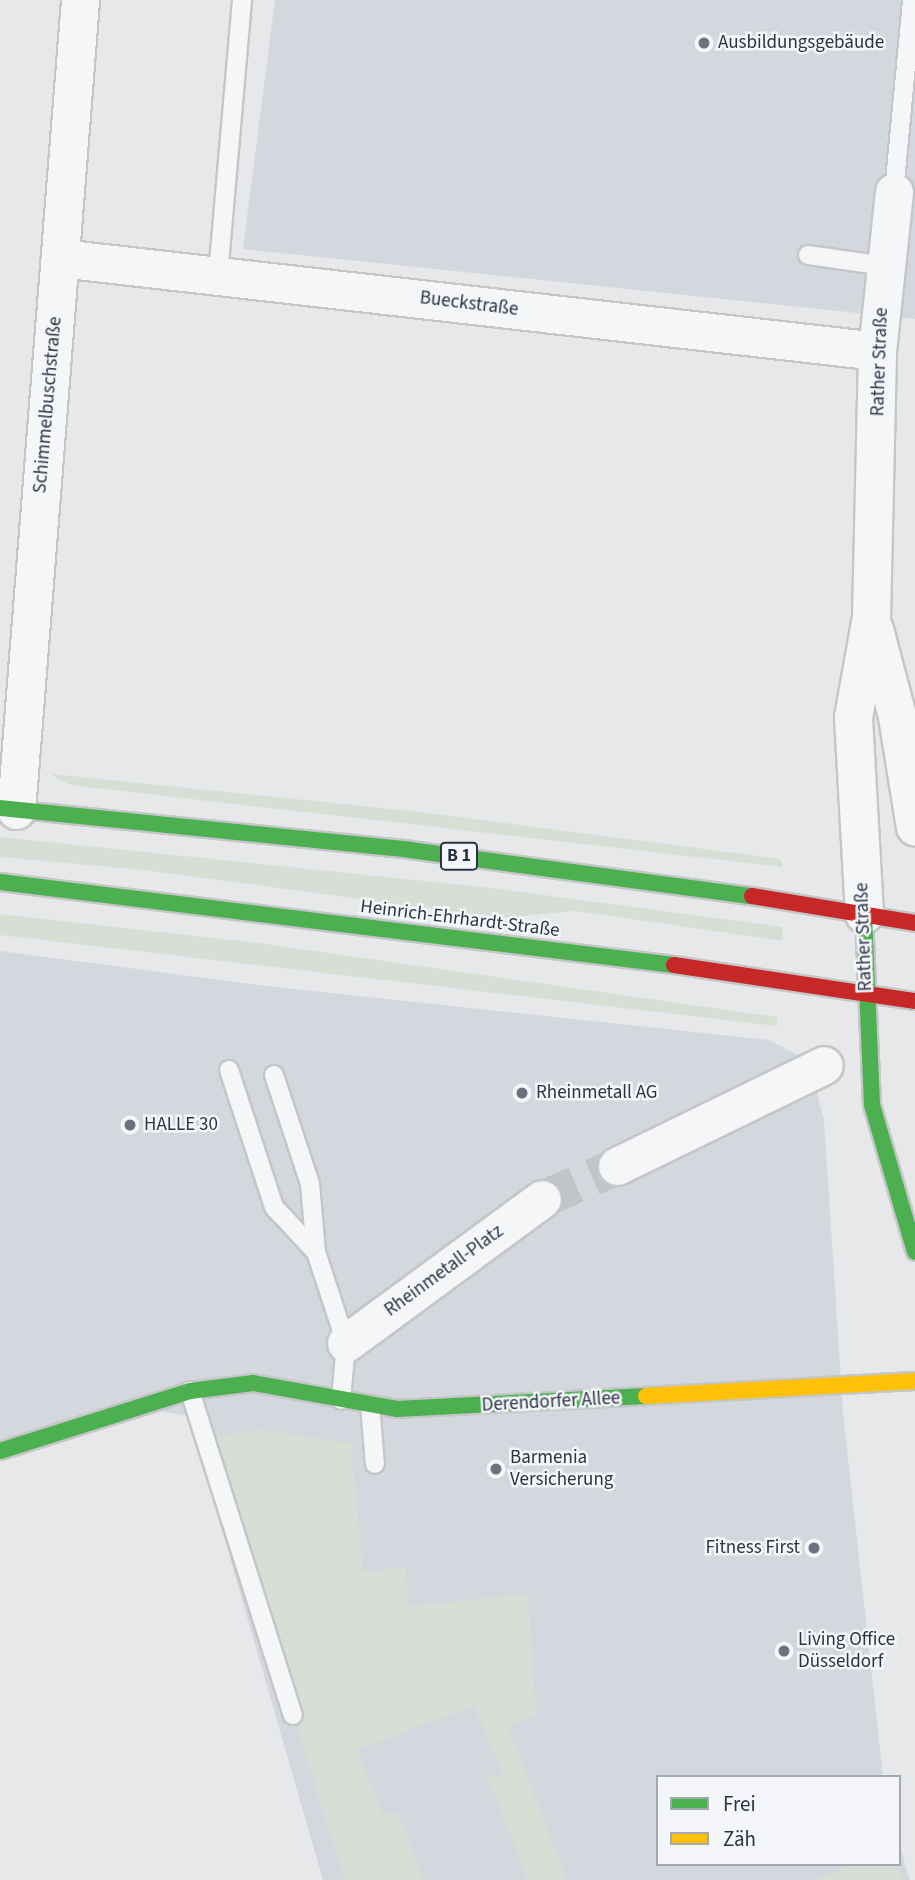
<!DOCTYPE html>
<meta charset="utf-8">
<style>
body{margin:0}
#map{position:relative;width:915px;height:1880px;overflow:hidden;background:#e6e8ea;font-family:"Source Sans 3",sans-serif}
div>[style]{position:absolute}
.built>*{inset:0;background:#d4d7dd}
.green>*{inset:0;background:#d6ded6}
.street-tunnel>*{height:37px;margin-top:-18.5px;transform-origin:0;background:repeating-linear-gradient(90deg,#c1c4c9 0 37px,transparent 0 55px)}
.roads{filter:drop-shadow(2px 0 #c4c6c8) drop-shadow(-2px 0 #c4c6c8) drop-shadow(0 2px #c4c6c8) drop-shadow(0 -2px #c4c6c8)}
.lane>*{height:18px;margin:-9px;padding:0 9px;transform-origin:9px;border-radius:9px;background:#f5f6f7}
.street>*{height:37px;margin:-18.5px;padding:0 18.5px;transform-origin:18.5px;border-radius:18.5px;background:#f5f6f7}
.fast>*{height:16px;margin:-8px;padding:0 8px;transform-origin:8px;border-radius:8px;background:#4caf50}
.slow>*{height:16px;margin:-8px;padding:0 8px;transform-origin:8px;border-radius:8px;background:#ffc107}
.jam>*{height:16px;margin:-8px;padding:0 8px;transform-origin:8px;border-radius:8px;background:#c62828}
.dots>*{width:19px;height:19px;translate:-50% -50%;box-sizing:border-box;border:4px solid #f4f6f9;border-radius:50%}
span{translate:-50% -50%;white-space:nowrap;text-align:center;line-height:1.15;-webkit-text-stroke:5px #f4f6f9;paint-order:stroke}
.shield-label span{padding:2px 5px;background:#f4f6f9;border:2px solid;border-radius:5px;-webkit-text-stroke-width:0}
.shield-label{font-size:18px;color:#2b3445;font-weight:700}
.poi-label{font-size:19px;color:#2b3445}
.left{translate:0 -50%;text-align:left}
.right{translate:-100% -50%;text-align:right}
.street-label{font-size:19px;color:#2b3445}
.legend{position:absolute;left:656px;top:1775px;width:245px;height:91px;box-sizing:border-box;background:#f4f6f9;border:2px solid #a4a8b1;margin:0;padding:9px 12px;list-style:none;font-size:21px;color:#2b3445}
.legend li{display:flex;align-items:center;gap:14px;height:35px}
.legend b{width:35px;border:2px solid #a4a8b1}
</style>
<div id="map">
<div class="built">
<i style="clip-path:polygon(275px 0,915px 0,915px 319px,243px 249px)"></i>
<i style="clip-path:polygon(0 951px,266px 986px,769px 1040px,809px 1061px,824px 1120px,843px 1412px,883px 1777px,658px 1777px,658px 1864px,899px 1864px,899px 1844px,910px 1880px,323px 1880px,189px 1416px,152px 1410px,0 1455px)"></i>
</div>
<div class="green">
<i style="clip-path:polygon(51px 774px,411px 811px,774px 858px,780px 859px,783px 867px,87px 787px,68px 784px)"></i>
<i style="clip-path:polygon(0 837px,492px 888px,782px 927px,783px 941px,575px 911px,502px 918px,143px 870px,0 857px)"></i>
<i style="clip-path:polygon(0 914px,266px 944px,777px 1017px,777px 1026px,0 935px)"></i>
<i style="clip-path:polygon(262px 1430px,351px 1443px,363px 1571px,406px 1568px,408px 1606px,528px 1594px,536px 1714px,508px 1727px,567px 1880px,528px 1880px,487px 1776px,503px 1774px,474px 1706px,357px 1750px,383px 1816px,397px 1811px,424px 1880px,345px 1880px,205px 1437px)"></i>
<i style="clip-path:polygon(852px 1864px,898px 1864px,904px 1880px,815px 1880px)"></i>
</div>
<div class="street-tunnel">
<i style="left:542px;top:1199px;width:82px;rotate:-23.7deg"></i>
</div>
<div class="roads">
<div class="lane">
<i style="left:894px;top:192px;width:193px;rotate:-84.6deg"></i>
<i style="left:808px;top:255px;width:77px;rotate:8.2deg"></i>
<i style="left:218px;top:275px;width:276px;rotate:-85deg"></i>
<i style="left:229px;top:1070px;width:144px;rotate:71.8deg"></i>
<i style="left:274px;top:1207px;width:62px;rotate:47deg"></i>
<i style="left:274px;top:1075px;width:115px;rotate:71.7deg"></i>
<i style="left:310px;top:1184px;width:68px;rotate:85deg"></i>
<i style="left:316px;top:1252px;width:96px;rotate:71.8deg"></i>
<i style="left:346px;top:1343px;width:57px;rotate:95deg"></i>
<i style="left:190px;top:1391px;width:340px;rotate:72.4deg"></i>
<i style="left:370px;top:1405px;width:59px;rotate:85.2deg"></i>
</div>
<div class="street">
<i style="left:60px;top:258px;width:822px;rotate:6.49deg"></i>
<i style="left:874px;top:629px;width:90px;rotate:75.2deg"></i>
<i style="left:897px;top:716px;width:112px;rotate:80.8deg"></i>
<i style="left:16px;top:810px;width:813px;rotate:-85.48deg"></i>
<i style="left:864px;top:914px;width:197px;rotate:-93.2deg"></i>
<i style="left:853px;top:717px;width:102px;rotate:-79.8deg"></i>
<i style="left:871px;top:617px;width:266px;rotate:-88.7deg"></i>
<i style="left:877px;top:351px;width:160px;rotate:-83.9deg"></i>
<i style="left:617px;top:1166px;width:230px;rotate:-26deg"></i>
<i style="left:346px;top:1343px;width:243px;rotate:-36.3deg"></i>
</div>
<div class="fast">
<i style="left:0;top:808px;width:412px;rotate:5.8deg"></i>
<i style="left:410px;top:850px;width:345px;rotate:7.7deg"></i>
<i style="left:0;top:882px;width:679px;rotate:7.02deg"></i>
<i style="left:864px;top:914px;width:191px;rotate:87.6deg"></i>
<i style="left:872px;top:1105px;width:153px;rotate:73.7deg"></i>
<i style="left:0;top:1451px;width:199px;rotate:-17.5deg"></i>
<i style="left:190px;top:1391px;width:64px;rotate:-7.2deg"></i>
<i style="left:253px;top:1383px;width:146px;rotate:10.2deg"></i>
<i style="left:397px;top:1409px;width:249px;rotate:-3deg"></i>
</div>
<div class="slow">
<i style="left:646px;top:1396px;width:269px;rotate:-3.2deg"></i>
</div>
<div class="jam">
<i style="left:752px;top:896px;width:165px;rotate:9.4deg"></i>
<i style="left:674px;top:965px;width:244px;rotate:8.5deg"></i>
</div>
</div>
<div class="dots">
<i style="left:704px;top:43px;background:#6c737f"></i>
<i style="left:522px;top:1093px;background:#6c737f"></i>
<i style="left:130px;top:1125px;background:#6c737f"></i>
<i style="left:496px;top:1469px;background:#6c737f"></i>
<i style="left:814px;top:1548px;background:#6c737f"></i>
<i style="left:784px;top:1651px;background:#6c737f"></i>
</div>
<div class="shield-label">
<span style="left:459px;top:856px">B 1</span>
</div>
<div class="poi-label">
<span class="left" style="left:718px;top:43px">Ausbildungsgebäude</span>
<span class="left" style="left:536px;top:1093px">Rheinmetall AG</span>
<span class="left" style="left:144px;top:1125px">HALLE 30</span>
<span class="left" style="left:510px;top:1469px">Barmenia<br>Versicherung</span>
<span class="right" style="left:800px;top:1548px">Fitness First</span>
<span class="left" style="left:798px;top:1651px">Living Office<br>Düsseldorf</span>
</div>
<div class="street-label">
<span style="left:469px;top:304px;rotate:7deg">Bueckstraße</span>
<span style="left:880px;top:362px;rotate:-88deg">Rather Straße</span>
<span style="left:48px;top:405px;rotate:-85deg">Schimmelbuschstraße</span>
<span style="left:460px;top:919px;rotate:7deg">Heinrich-Ehrhardt-Straße</span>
<span style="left:864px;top:937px;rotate:-92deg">Rather Straße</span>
<span style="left:444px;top:1271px;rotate:-36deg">Rheinmetall-Platz</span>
<span style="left:551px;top:1402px;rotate:-3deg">Derendorfer Allee</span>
</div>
<ul class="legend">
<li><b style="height:9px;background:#4caf50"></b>Frei</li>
<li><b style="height:9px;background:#ffc107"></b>Zäh</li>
</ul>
</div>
